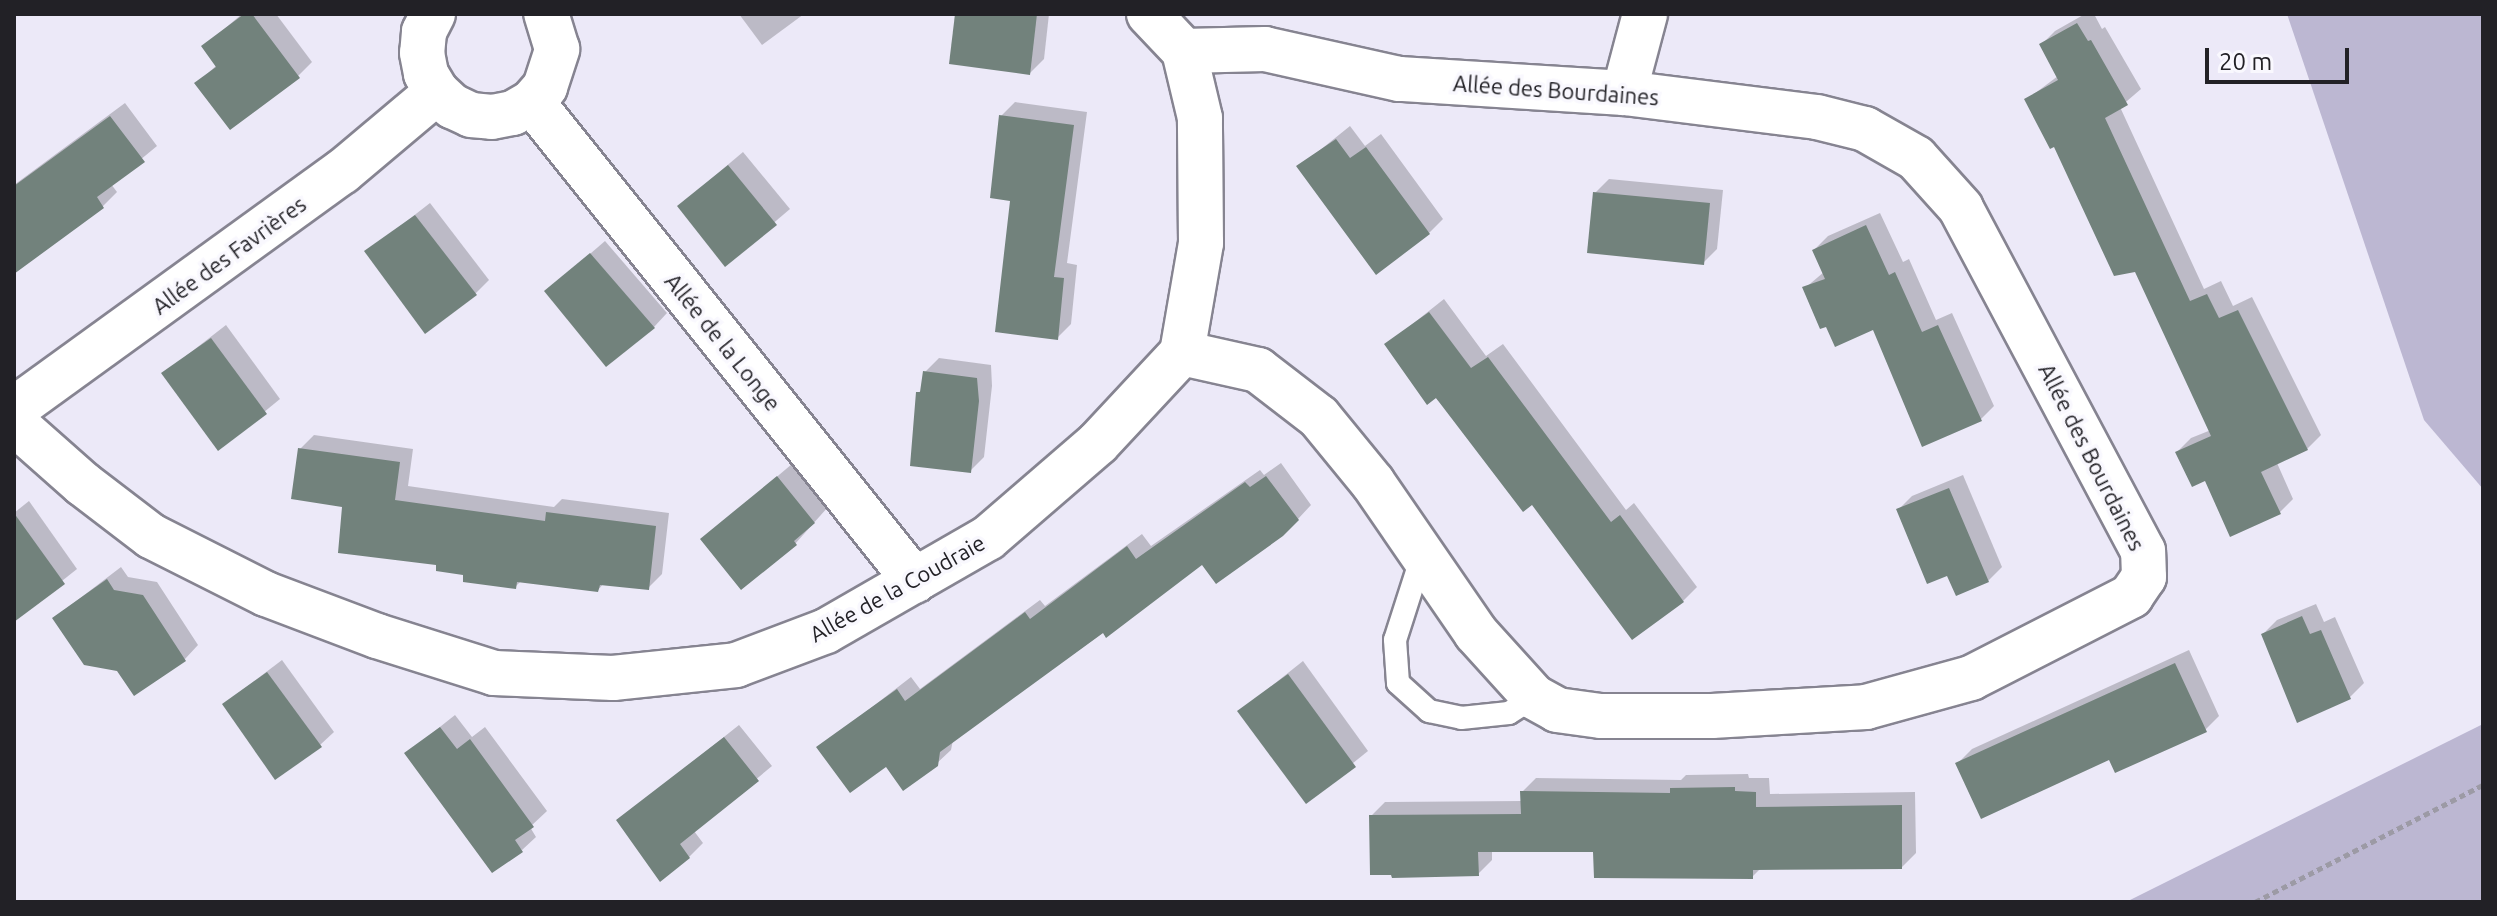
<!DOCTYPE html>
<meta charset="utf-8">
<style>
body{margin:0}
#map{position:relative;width:2497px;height:916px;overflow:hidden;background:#ece9f8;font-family:Ubuntu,sans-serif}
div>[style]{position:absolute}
.green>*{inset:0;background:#bcb7d2}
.shadow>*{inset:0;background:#0003}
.building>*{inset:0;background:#72827c}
.path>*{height:5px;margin-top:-2.5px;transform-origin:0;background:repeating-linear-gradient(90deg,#9c9aa5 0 6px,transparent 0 10px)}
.roads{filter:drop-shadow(2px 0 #868491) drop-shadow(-2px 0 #868491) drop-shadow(0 2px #868491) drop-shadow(0 -2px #868491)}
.service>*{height:22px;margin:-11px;padding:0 11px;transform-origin:11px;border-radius:11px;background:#fff}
.minor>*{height:44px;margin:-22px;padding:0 22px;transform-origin:22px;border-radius:22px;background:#fff}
span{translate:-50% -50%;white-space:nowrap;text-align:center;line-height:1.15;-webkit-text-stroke:7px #f9f8fe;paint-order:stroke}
.street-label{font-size:22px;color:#222126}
.frame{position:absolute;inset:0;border:16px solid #222126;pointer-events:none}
.scale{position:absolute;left:2205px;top:48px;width:144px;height:36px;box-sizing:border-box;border:4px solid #222126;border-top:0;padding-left:10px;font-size:24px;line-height:28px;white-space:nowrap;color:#222126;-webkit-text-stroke:6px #f9f8fe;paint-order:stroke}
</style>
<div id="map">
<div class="green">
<i style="clip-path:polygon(2287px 14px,2483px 14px,2483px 489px,2424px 420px)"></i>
<i style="clip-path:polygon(2483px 724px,2483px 902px,2126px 902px)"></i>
</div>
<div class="shadow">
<i style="clip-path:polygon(242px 14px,276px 14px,312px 62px,298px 76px,197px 83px,217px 65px,204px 46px)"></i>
<i style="clip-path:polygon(739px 14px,804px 14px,762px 45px)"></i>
<i style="clip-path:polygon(957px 14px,1049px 14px,1044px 59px,1030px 73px)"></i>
<i style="clip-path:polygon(2085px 14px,2094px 14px,2102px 29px,2105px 27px,2141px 89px,2120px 107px,2204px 289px,2221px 281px,2233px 306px,2252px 297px,2321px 435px,2307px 449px,2277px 463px,2293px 499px,2279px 513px,2205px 478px,2177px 452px,2191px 438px,2211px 430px,2137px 270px,2026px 100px,2058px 76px,2041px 45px,2055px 31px)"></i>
<i style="clip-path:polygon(1015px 102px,1087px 112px,1067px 263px,1077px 265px,1071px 324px,1057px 338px,1012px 199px,1001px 116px)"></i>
<i style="clip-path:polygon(125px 103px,157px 146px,111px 184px,117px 192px,103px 206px,14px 272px,14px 185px)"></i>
<i style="clip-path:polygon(1350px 126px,1365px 146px,1381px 134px,1443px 219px,1429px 233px,1299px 167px)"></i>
<i style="clip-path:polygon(743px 152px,790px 209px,725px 264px,679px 206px)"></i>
<i style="clip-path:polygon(1609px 179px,1723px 190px,1717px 249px,1703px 263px,1595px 193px)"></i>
<i style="clip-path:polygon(430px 203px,489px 280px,475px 294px,367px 252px)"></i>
<i style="clip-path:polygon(1880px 213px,1903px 262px,1909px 259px,1936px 320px,1952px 313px,1994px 406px,1980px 420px,1874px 327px,1805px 288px,1824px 272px,1814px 250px,1828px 236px)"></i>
<i style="clip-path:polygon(605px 241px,667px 313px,654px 327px,547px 291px)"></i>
<i style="clip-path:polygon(1444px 299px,1486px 356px,1503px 344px,1626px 510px,1634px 503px,1697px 587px,1683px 601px,1533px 502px,1386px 345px)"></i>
<i style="clip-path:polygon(226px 325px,280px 399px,219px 449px,164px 373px)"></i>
<i style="clip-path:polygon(939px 358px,991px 365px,992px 386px,984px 457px,970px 471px,918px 393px,923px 389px,925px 372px)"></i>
<i style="clip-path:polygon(314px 435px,413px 449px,408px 486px,554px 507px,562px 499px,669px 513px,662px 574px,648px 588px,604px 583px,598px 590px,521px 581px,515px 587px,438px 563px,345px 505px,300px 449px)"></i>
<i style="clip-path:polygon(1281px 463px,1311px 505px,1298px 519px,1202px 562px,953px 740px,951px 750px,936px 764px,886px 765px,819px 748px,911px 677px,920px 689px,1040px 600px,1045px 606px,1142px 534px,1151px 546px,1260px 470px,1264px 475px)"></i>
<i style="clip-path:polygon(792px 464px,828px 507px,795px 544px,703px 539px)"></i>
<i style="clip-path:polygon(1963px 475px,2002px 567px,1988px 581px,1948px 573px,1898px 510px,1912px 496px)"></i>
<i style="clip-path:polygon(29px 501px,77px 569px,14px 619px,14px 513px)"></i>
<i style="clip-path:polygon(121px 567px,128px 577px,157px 582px,198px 645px,185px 659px,54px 618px)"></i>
<i style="clip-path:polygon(2316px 604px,2324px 622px,2335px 617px,2364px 683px,2350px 697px,2263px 634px,2277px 620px)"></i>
<i style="clip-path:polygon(2189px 650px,2219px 716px,2205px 730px,2110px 757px,1958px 763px,1972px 749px)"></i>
<i style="clip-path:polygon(282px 660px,334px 732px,320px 745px,224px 704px)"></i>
<i style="clip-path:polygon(1303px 661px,1368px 751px,1306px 801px,1240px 711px)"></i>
<i style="clip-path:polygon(455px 715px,472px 737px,485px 727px,547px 811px,530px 827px,536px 837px,522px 850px,407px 753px)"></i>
<i style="clip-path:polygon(739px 725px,772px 766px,694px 831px,703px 843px,689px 857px,618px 821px)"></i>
<i style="clip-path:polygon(1748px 774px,1749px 778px,1769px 778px,1770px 794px,1915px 792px,1916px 853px,1902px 867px,1761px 868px,1752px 877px,1595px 850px,1492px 850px,1492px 860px,1478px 874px,1371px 816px,1385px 802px,1522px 801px,1522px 792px,1536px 778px,1681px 780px,1686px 775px)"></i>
</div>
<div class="building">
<i style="clip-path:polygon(244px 14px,252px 14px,300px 78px,230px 130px,194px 83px,216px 67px,201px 46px)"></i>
<i style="clip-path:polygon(955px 14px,1037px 14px,1030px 75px,949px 64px)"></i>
<i style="clip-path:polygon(2077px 23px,2088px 41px,2091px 40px,2128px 105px,2105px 118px,2190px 301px,2207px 294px,2219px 318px,2238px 310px,2308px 450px,2261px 472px,2281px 514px,2230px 537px,2205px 481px,2192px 487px,2175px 452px,2211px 436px,2135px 272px,2114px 276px,2054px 147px,2050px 149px,2024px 99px,2058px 80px,2039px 44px)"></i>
<i style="clip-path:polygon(999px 115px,1074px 125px,1054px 277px,1064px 278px,1058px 340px,995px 332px,1010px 201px,990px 198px)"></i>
<i style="clip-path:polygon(110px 116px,145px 162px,97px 197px,104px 208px,14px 274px,14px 186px)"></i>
<i style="clip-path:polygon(1336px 139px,1350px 158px,1366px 147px,1430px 234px,1376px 275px,1296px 166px)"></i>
<i style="clip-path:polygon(728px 165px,777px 225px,725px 267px,677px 206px)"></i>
<i style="clip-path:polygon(1593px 192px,1710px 203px,1704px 265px,1587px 253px)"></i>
<i style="clip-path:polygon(415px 215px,477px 295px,425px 334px,364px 251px)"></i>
<i style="clip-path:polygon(1866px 225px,1889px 275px,1895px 272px,1922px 332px,1938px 325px,1982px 421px,1922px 447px,1873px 330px,1835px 347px,1826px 327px,1820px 329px,1802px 287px,1825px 279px,1812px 250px)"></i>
<i style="clip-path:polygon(590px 253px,655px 328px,606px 367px,544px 291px)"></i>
<i style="clip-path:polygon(1429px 312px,1471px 368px,1488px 357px,1611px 522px,1620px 515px,1684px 602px,1632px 640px,1532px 505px,1523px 512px,1436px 398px,1427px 405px,1384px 344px)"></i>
<i style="clip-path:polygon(211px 338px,267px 414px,218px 451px,161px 373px)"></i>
<i style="clip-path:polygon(923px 371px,977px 378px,979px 401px,971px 473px,910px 466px,916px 392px,920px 392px)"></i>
<i style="clip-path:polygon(298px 448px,400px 462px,395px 500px,545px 521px,546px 512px,656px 526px,649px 590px,600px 585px,598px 592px,517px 582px,516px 589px,463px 582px,463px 575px,436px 571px,436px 565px,338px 553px,342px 507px,291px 499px)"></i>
<i style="clip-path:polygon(777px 476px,815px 523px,794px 541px,797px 545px,741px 590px,700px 539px)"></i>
<i style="clip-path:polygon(1266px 476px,1299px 520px,1283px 536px,1216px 584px,1202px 565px,1106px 638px,1103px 633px,940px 752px,938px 766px,903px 791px,886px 767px,850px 793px,816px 747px,897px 689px,905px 701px,1025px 612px,1030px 619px,1127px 546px,1136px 559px,1245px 482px,1250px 487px)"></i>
<i style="clip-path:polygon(1949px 488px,1989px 582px,1956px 596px,1947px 576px,1927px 584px,1896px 509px)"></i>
<i style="clip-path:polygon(14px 513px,65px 584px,14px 622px)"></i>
<i style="clip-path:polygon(107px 579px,114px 590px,143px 595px,186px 661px,134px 696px,117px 671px,84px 665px,52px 618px)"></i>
<i style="clip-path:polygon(2302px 616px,2310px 634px,2321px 630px,2351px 699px,2297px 723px,2261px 634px)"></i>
<i style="clip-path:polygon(2175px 663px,2207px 732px,2115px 773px,2109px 760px,1981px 819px,1955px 763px)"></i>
<i style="clip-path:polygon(267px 672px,322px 747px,275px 780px,222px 704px)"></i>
<i style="clip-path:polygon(1288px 674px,1356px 767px,1306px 804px,1237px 711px)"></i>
<i style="clip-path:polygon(440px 727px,457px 749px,470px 739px,534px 827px,515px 840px,523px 852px,492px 873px,404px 753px)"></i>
<i style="clip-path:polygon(724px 737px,759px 781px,680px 844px,690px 858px,660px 882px,616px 820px)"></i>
<i style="clip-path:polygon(1735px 787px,1735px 791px,1756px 792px,1756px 807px,1902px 805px,1902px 869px,1753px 870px,1753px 879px,1594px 878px,1593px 852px,1478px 852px,1479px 876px,1392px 878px,1391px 875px,1370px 875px,1369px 815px,1521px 814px,1520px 791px,1670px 793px,1670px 788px)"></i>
</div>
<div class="path">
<i style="left:2255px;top:902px;width:256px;rotate:-27.2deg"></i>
</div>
<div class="roads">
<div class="service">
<i style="left:1422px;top:556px;width:88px;rotate:107.8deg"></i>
<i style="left:1395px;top:640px;width:43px;rotate:86deg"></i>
<i style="left:1398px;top:683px;width:42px;rotate:42.1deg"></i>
<i style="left:1429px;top:711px;width:33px;rotate:12deg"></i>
<i style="left:1461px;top:718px;width:48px;rotate:-5.9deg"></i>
<i style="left:1509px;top:713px;width:30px;rotate:-33deg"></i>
</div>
<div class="minor">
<i style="left:433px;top:14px;width:20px;rotate:117deg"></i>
<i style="left:424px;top:32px;width:21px;rotate:95deg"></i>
<i style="left:422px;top:53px;width:21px;rotate:79deg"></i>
<i style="left:426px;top:74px;width:21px;rotate:59deg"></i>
<i style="left:437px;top:92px;width:21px;rotate:43deg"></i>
<i style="left:452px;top:106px;width:21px;rotate:25deg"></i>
<i style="left:471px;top:115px;width:21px;rotate:5deg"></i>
<i style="left:492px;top:117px;width:21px;rotate:-11deg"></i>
<i style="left:513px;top:113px;width:22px;rotate:-30deg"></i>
<i style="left:532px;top:102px;width:20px;rotate:-49deg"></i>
<i style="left:545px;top:87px;width:40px;rotate:-72deg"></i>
<i style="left:557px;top:49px;width:37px;rotate:-107deg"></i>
<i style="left:1624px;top:93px;width:82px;rotate:-75.1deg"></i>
<i style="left:532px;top:102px;width:613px;rotate:51.35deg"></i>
<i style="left:1182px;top:353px;width:78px;rotate:12.6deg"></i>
<i style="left:1258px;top:370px;width:77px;rotate:37.6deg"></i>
<i style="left:1319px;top:417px;width:85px;rotate:50.7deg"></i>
<i style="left:1373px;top:483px;width:182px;rotate:55.5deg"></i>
<i style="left:1476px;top:633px;width:86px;rotate:47.8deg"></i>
<i style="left:1534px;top:697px;width:26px;rotate:29deg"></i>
<i style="left:1557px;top:710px;width:44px;rotate:7.8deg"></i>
<i style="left:1601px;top:716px;width:111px"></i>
<i style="left:1712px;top:716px;width:154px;rotate:-3.3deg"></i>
<i style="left:1866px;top:707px;width:109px;rotate:-15.4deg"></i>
<i style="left:1971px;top:678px;width:180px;rotate:-27.1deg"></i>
<i style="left:2131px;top:596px;width:23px;rotate:-56deg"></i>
<i style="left:2144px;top:577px;width:26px;rotate:-92deg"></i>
<i style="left:2143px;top:551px;width:388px;rotate:-118deg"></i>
<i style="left:1961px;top:208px;width:67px;rotate:-132deg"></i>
<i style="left:1916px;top:158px;width:59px;rotate:-150.4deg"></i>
<i style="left:1865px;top:129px;width:49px;rotate:-166deg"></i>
<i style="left:1817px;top:117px;width:194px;rotate:-172.9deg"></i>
<i style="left:1624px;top:93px;width:225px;rotate:-176.4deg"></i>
<i style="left:1399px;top:79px;width:137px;rotate:-167.4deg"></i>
<i style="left:1265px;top:49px;width:81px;rotate:178.6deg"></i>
<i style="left:14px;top:409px;width:405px;rotate:-35.9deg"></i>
<i style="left:342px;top:172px;width:124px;rotate:-40.1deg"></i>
<i style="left:14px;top:423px;width:92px;rotate:41.5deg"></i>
<i style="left:83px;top:484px;width:86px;rotate:37.4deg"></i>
<i style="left:151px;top:536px;width:129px;rotate:26.8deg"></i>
<i style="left:266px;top:594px;width:119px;rotate:20.7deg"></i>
<i style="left:377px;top:636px;width:123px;rotate:17.5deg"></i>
<i style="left:494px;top:673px;width:119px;rotate:2.4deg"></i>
<i style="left:613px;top:678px;width:124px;rotate:-6deg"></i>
<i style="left:736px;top:665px;width:96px;rotate:-20.7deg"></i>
<i style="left:826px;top:631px;width:187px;rotate:-29.9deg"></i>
<i style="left:988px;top:538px;width:145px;rotate:-40.8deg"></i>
<i style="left:1098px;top:443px;width:123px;rotate:-47deg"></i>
<i style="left:1182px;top:353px;width:112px;rotate:-80.2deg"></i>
<i style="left:1201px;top:243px;width:125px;rotate:-90.5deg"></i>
<i style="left:1200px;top:118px;width:69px;rotate:-103.4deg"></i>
<i style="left:1184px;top:51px;width:51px;rotate:-133.4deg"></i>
</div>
</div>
<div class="street-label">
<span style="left:1556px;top:90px;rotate:4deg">Allée des Bourdaines</span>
<span style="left:229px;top:255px;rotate:-36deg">Allée des Favrières</span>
<span style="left:723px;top:342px;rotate:51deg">Allée de la Longe</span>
<span style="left:2092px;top:457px;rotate:63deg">Allée des Bourdaines</span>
<span style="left:897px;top:588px;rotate:-29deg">Allée de la Coudraie</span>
</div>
<div class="frame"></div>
<div class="scale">20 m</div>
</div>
